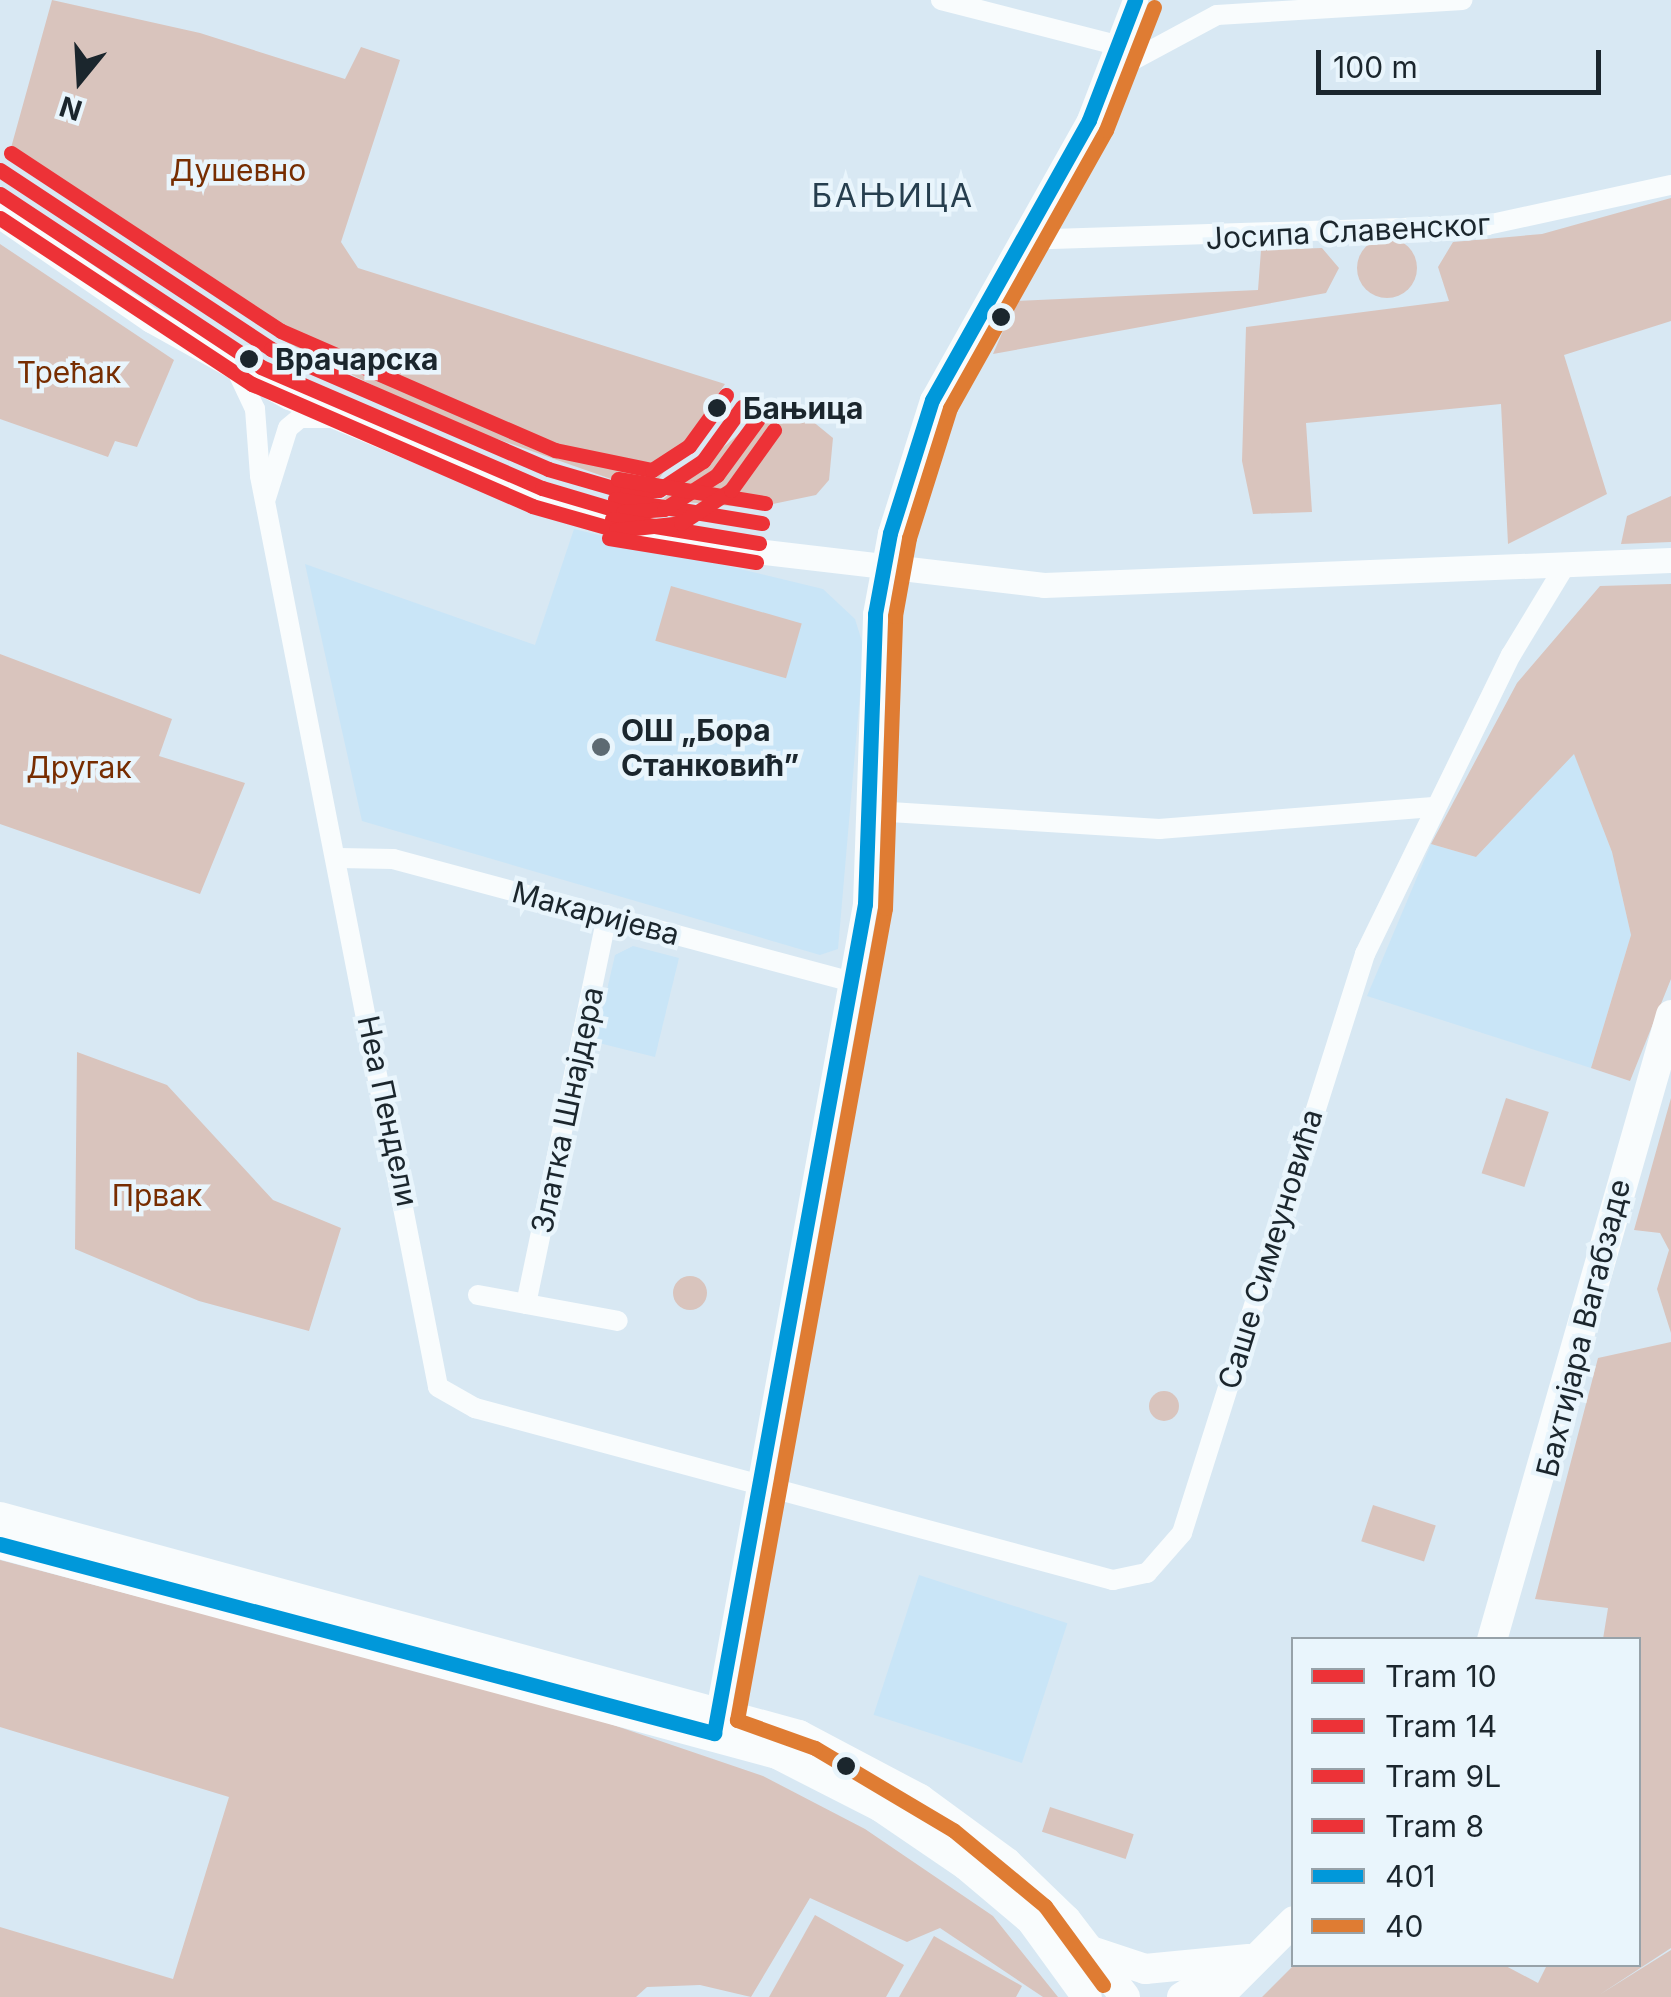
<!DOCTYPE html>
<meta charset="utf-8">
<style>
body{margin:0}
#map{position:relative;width:1671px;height:1997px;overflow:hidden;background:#d8e8f3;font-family:Inter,sans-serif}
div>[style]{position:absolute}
.built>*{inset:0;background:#c9e5f7;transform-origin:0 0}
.green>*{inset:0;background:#d9c4bd;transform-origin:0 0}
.round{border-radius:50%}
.minor>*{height:20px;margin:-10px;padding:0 10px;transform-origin:10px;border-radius:10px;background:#f9fcfd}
.tertiary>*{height:25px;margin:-12.5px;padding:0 12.5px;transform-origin:12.5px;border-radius:12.5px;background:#f9fcfd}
.secondary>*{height:30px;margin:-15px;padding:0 15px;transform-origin:15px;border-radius:15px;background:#f9fcfd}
.bus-1>*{height:15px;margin:-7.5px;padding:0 7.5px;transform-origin:7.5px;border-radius:7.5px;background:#0098da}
.bus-2>*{height:15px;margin:-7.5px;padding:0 7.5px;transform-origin:7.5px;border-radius:7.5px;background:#df7c33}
.tram-1>*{height:15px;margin:-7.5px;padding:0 7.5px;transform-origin:7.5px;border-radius:7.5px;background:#ed3237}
.tram-2>*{height:15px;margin:-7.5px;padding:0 7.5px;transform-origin:7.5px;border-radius:7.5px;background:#ed3237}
.tram-3>*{height:15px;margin:-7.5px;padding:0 7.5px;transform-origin:7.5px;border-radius:7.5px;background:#ed3237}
.tram-4>*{height:15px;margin:-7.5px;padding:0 7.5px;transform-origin:7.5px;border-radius:7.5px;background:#ed3237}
.dots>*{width:28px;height:28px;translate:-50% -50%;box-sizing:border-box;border:5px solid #e9f5fc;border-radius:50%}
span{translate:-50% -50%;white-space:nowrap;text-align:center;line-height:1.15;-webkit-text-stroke:9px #e9f5fc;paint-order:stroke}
.park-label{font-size:30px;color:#772d01}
.street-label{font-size:30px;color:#1b262d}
.stop-label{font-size:30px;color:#1b262d;font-weight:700}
.left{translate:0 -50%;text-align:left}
.poi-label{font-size:30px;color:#1b262d;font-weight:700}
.neighbourhood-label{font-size:32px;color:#263e4e;letter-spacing:2.5px}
.legend{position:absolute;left:1291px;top:1637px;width:350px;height:330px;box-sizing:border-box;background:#e9f5fc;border:2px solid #97a2a9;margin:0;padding:12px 18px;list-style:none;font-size:30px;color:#1b262d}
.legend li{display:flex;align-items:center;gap:20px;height:50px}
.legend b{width:50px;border:2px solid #97a2a9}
.north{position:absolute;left:30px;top:30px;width:100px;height:100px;-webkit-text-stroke:8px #e9f5fc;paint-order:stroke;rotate:198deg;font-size:28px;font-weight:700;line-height:40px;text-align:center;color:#1b262d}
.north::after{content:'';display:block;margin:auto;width:35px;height:45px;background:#1b262d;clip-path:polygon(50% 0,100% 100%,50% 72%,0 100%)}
.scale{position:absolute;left:1316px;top:50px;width:285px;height:45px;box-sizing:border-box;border:5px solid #1b262d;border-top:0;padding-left:12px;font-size:30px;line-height:35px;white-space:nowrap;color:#1b262d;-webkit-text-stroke:8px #e9f5fc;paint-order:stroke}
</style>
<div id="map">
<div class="built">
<div style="clip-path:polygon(574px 529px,823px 589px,855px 619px,864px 648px,838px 949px,820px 955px,362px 821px,305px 564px,535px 645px)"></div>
<div style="clip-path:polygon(1574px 753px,1612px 852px,1631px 935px,1591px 1068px,1367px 996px,1431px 844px,1476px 857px)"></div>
<div style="clip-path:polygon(633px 946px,679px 958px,655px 1057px,595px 1042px,615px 955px)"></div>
<div style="left:919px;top:1575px;width:156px;height:147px;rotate:18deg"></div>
</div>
<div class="green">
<div style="clip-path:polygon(52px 0,200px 33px,345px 79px,361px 47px,400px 60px,341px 242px,358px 268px,725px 384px,656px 483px,631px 486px,443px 420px,282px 340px,9px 155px)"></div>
<div style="clip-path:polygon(1671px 198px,1671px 321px,1564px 355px,1607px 494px,1508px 544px,1501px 404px,1306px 423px,1312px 512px,1253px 514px,1242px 461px,1246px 327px,1449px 301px,1438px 267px,1453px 242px,1542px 234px)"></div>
<div class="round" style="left:1357px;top:238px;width:60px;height:60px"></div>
<div style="clip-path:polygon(0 244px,174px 360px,137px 447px,115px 441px,108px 457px,0 419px)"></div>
<div style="clip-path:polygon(1322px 248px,1339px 268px,1326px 293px,993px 354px,1016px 301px,1258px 290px,1261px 250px)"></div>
<div style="clip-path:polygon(800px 411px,833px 438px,829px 480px,816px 495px,754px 508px,662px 500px,740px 433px)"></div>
<div style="clip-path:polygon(1671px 496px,1671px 542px,1621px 544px,1627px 516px)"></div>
<div style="clip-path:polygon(1671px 584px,1671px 979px,1630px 1081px,1591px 1068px,1631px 935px,1612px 852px,1574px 754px,1476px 857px,1431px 844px,1517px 683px,1600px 586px)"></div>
<div style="left:671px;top:586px;width:136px;height:57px;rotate:16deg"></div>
<div style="clip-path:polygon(0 654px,172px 719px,159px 756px,245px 783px,200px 894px,0 824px)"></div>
<div style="clip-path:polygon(77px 1052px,167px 1085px,273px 1200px,341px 1228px,309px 1331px,199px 1301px,75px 1249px)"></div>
<div style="left:1506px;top:1098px;width:45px;height:79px;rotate:18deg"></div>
<div style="clip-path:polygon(1671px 1098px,1671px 1333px,1657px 1289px,1669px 1250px,1660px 1233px,1634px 1230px)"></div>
<div class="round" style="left:673px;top:1276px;width:34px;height:34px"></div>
<div style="clip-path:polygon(1671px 1342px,1671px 1948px,1599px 1995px,1671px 1950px,1671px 1997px,1262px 1997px,1294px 1965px,1504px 1965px,1538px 1983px,1547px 1965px,1638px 1964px,1638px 1640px,1603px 1639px,1608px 1608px,1535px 1599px,1598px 1358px)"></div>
<div class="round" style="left:1149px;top:1391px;width:30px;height:30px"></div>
<div style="left:1373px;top:1505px;width:66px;height:38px;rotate:18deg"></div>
<div style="clip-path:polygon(0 1560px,581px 1714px,763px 1776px,865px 1829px,993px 1916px,1058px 1997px,1043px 1997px,940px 1928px,907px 1942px,810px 1898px,751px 1997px,700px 1985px,647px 1987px,636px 1997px,0 1997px,0 1927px,173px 1979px,229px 1797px,0 1727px)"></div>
<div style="left:1050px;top:1807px;width:88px;height:26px;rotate:18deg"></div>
<div style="clip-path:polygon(815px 1915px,904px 1965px,886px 1997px,769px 1997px)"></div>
<div style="clip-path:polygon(934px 1936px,1022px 1986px,1016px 1997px,899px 1997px)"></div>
</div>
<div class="minor">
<div style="left:941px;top:0;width:185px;rotate:14.4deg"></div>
<div style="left:1111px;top:72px;width:120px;rotate:-28.3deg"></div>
<div style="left:1217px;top:15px;width:246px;rotate:-3.5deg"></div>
<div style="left:1020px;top:240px;width:467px;rotate:-1.8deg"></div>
<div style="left:1487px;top:225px;width:188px;rotate:-12.3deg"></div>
<div style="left:237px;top:371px;width:42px;rotate:64.7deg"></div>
<div style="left:255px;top:409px;width:67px;rotate:85.7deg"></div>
<div style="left:260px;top:476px;width:928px;rotate:78.94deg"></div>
<div style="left:438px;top:1387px;width:43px;rotate:29.6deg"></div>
<div style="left:475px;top:1408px;width:661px;rotate:15.09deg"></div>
<div style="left:1113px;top:1580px;width:35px;rotate:-12deg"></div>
<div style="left:1147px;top:1573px;width:53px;rotate:-48.8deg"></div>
<div style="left:1182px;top:1533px;width:607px;rotate:-72.46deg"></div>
<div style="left:1365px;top:954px;width:333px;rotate:-64deg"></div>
<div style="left:1511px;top:655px;width:104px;rotate:-58.8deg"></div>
<div style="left:266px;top:498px;width:73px;rotate:-72.6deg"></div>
<div style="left:288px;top:428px;width:16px;rotate:-40deg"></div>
<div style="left:300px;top:418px;width:32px"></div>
<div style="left:874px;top:811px;width:286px;rotate:3.6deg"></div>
<div style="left:1159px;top:829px;width:275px;rotate:-4.6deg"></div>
<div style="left:339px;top:858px;width:54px;rotate:1.1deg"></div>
<div style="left:393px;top:859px;width:475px;rotate:15deg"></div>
<div style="left:478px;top:1295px;width:142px;rotate:10.5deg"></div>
<div style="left:526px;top:1304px;width:397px;rotate:-78.2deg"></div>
</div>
<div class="tertiary">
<div style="left:0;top:216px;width:183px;rotate:34.6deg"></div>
<div style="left:151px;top:320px;width:158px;rotate:29.2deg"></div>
<div style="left:289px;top:397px;width:234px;rotate:22.6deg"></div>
<div style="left:505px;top:487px;width:199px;rotate:16.6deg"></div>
<div style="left:696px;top:544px;width:350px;rotate:6.7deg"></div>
<div style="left:1044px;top:585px;width:627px;rotate:-2.28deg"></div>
<div style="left:715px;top:1728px;width:838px;rotate:-79.68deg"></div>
<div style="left:865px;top:904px;width:290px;rotate:-88deg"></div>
<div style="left:875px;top:614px;width:82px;rotate:-79.5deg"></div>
<div style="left:890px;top:533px;width:139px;rotate:-72.5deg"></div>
<div style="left:932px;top:400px;width:321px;rotate:-60.7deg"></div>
<div style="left:1089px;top:120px;width:129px;rotate:-69deg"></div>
</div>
<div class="secondary">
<div style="left:0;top:1517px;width:828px;rotate:15.26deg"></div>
<div style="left:799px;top:1735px;width:137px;rotate:27.9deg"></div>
<div style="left:920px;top:1799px;width:108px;rotate:36.3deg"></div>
<div style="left:1007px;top:1863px;width:82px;rotate:44deg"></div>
<div style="left:1066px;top:1920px;width:97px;rotate:52.5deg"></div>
<div style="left:0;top:1544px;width:805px;rotate:15.12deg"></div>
<div style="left:777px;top:1754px;width:117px;rotate:27deg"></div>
<div style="left:881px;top:1807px;width:103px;rotate:34.3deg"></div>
<div style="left:966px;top:1865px;width:85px;rotate:40.2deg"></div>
<div style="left:1031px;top:1920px;width:95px;rotate:54deg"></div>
<div style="left:1492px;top:1640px;width:650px;rotate:-74.02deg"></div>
<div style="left:1094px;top:1952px;width:54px;rotate:18.4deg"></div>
<div style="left:1145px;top:1969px;width:104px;rotate:-5.5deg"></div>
<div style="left:1182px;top:1997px;width:52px;rotate:-31.5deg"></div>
<div style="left:1218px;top:1997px;width:107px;rotate:-45deg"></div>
</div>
<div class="bus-1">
<div style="left:0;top:1544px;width:739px;rotate:14.83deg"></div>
<div style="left:714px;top:1733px;width:843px;rotate:-79.68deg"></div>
<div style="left:865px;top:904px;width:290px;rotate:-88deg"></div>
<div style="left:875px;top:614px;width:82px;rotate:-79.5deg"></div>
<div style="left:890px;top:533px;width:139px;rotate:-72.5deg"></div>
<div style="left:932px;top:400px;width:321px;rotate:-60.7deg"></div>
<div style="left:1089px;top:120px;width:129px;rotate:-69deg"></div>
</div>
<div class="bus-2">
<div style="left:1103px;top:1985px;width:98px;rotate:-126.3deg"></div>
<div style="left:1045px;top:1906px;width:119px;rotate:-140.4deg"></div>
<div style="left:953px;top:1830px;width:161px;rotate:-149.3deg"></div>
<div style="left:815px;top:1748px;width:83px;rotate:-160.3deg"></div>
<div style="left:737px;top:1720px;width:825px;rotate:-79.67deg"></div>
<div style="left:885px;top:908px;width:292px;rotate:-88deg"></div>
<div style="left:895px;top:616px;width:79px;rotate:-79.8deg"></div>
<div style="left:909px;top:538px;width:136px;rotate:-72.5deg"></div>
<div style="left:950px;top:408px;width:319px;rotate:-60.7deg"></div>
<div style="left:1106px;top:130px;width:132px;rotate:-68.7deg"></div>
</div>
<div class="tram-1">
<div style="left:0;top:170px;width:325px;rotate:33.4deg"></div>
<div style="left:271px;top:349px;width:302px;rotate:23.4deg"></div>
<div style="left:548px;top:469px;width:82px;rotate:16.2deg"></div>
<div style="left:627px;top:492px;width:32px;rotate:-4deg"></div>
<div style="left:659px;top:490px;width:53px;rotate:-33.4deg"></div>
<div style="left:703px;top:461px;width:67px;rotate:-54.2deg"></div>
<div style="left:615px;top:499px;width:149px;rotate:9.3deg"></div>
</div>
<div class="tram-2">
<div style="left:0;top:194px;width:313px;rotate:33.5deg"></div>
<div style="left:261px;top:367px;width:306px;rotate:23.3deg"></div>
<div style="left:542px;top:488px;width:84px;rotate:16.5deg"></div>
<div style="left:623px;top:512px;width:41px;rotate:-4.2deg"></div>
<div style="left:664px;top:509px;width:63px;rotate:-32.7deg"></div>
<div style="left:717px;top:475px;width:69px;rotate:-53.8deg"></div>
<div style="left:612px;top:519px;width:149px;rotate:9.3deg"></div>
</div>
<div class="tram-3">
<div style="left:11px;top:153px;width:323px;rotate:33.4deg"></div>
<div style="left:281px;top:331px;width:299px;rotate:23.5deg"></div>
<div style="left:555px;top:450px;width:99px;rotate:11.7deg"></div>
<div style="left:652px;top:470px;width:44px;rotate:-33deg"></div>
<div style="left:689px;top:446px;width:63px;rotate:-54deg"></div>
<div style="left:618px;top:479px;width:149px;rotate:9.3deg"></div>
</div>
<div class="tram-4">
<div style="left:0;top:218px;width:302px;rotate:33.4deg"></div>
<div style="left:252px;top:384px;width:305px;rotate:23.5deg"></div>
<div style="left:532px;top:506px;width:87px;rotate:15.9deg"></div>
<div style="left:616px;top:530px;width:65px;rotate:-6.1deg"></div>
<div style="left:681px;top:523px;width:60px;rotate:-33.4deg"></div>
<div style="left:731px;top:490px;width:74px;rotate:-54.4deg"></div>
<div style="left:609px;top:538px;width:149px;rotate:9.3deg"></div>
</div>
<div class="dots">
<div style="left:1001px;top:317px;background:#1b262d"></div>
<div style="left:249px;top:359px;background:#1b262d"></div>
<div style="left:717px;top:408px;background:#1b262d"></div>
<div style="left:601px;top:747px;background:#5d6a72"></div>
<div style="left:846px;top:1766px;background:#1b262d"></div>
</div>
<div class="park-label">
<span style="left:238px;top:170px">Душевно</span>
<span style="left:69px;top:372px">Трећак</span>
<span style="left:79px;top:767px">Другак</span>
<span style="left:157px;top:1195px">Првак</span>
</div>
<div class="street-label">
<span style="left:1348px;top:231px;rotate:-3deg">Јосипа Славенског</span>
<span style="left:596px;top:913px;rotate:15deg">Макаријева</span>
<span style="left:567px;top:1110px;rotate:-78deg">Златка Шнајдера</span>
<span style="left:388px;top:1111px;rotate:78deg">Неа Пендели</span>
<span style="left:1270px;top:1249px;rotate:-73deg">Саше Симеуновића</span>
<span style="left:1583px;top:1328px;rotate:-76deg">Бахтијара Вагабзаде</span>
</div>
<div class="stop-label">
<span class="left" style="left:275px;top:359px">Врачарска</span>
<span class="left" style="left:743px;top:408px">Бањица</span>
</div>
<div class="poi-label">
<span class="left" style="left:621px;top:747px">ОШ „Бора<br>Станковић”</span>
</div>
<div class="neighbourhood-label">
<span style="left:893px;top:196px">БАЊИЦА</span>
</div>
<ul class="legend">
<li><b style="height:12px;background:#ed3237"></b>Tram 10</li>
<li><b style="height:12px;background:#ed3237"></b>Tram 14</li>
<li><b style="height:12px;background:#ed3237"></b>Tram 9L</li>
<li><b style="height:12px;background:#ed3237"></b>Tram 8</li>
<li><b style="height:12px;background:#0098da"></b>401</li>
<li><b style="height:12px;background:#df7c33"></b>40</li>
</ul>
<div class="north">N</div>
<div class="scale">100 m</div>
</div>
